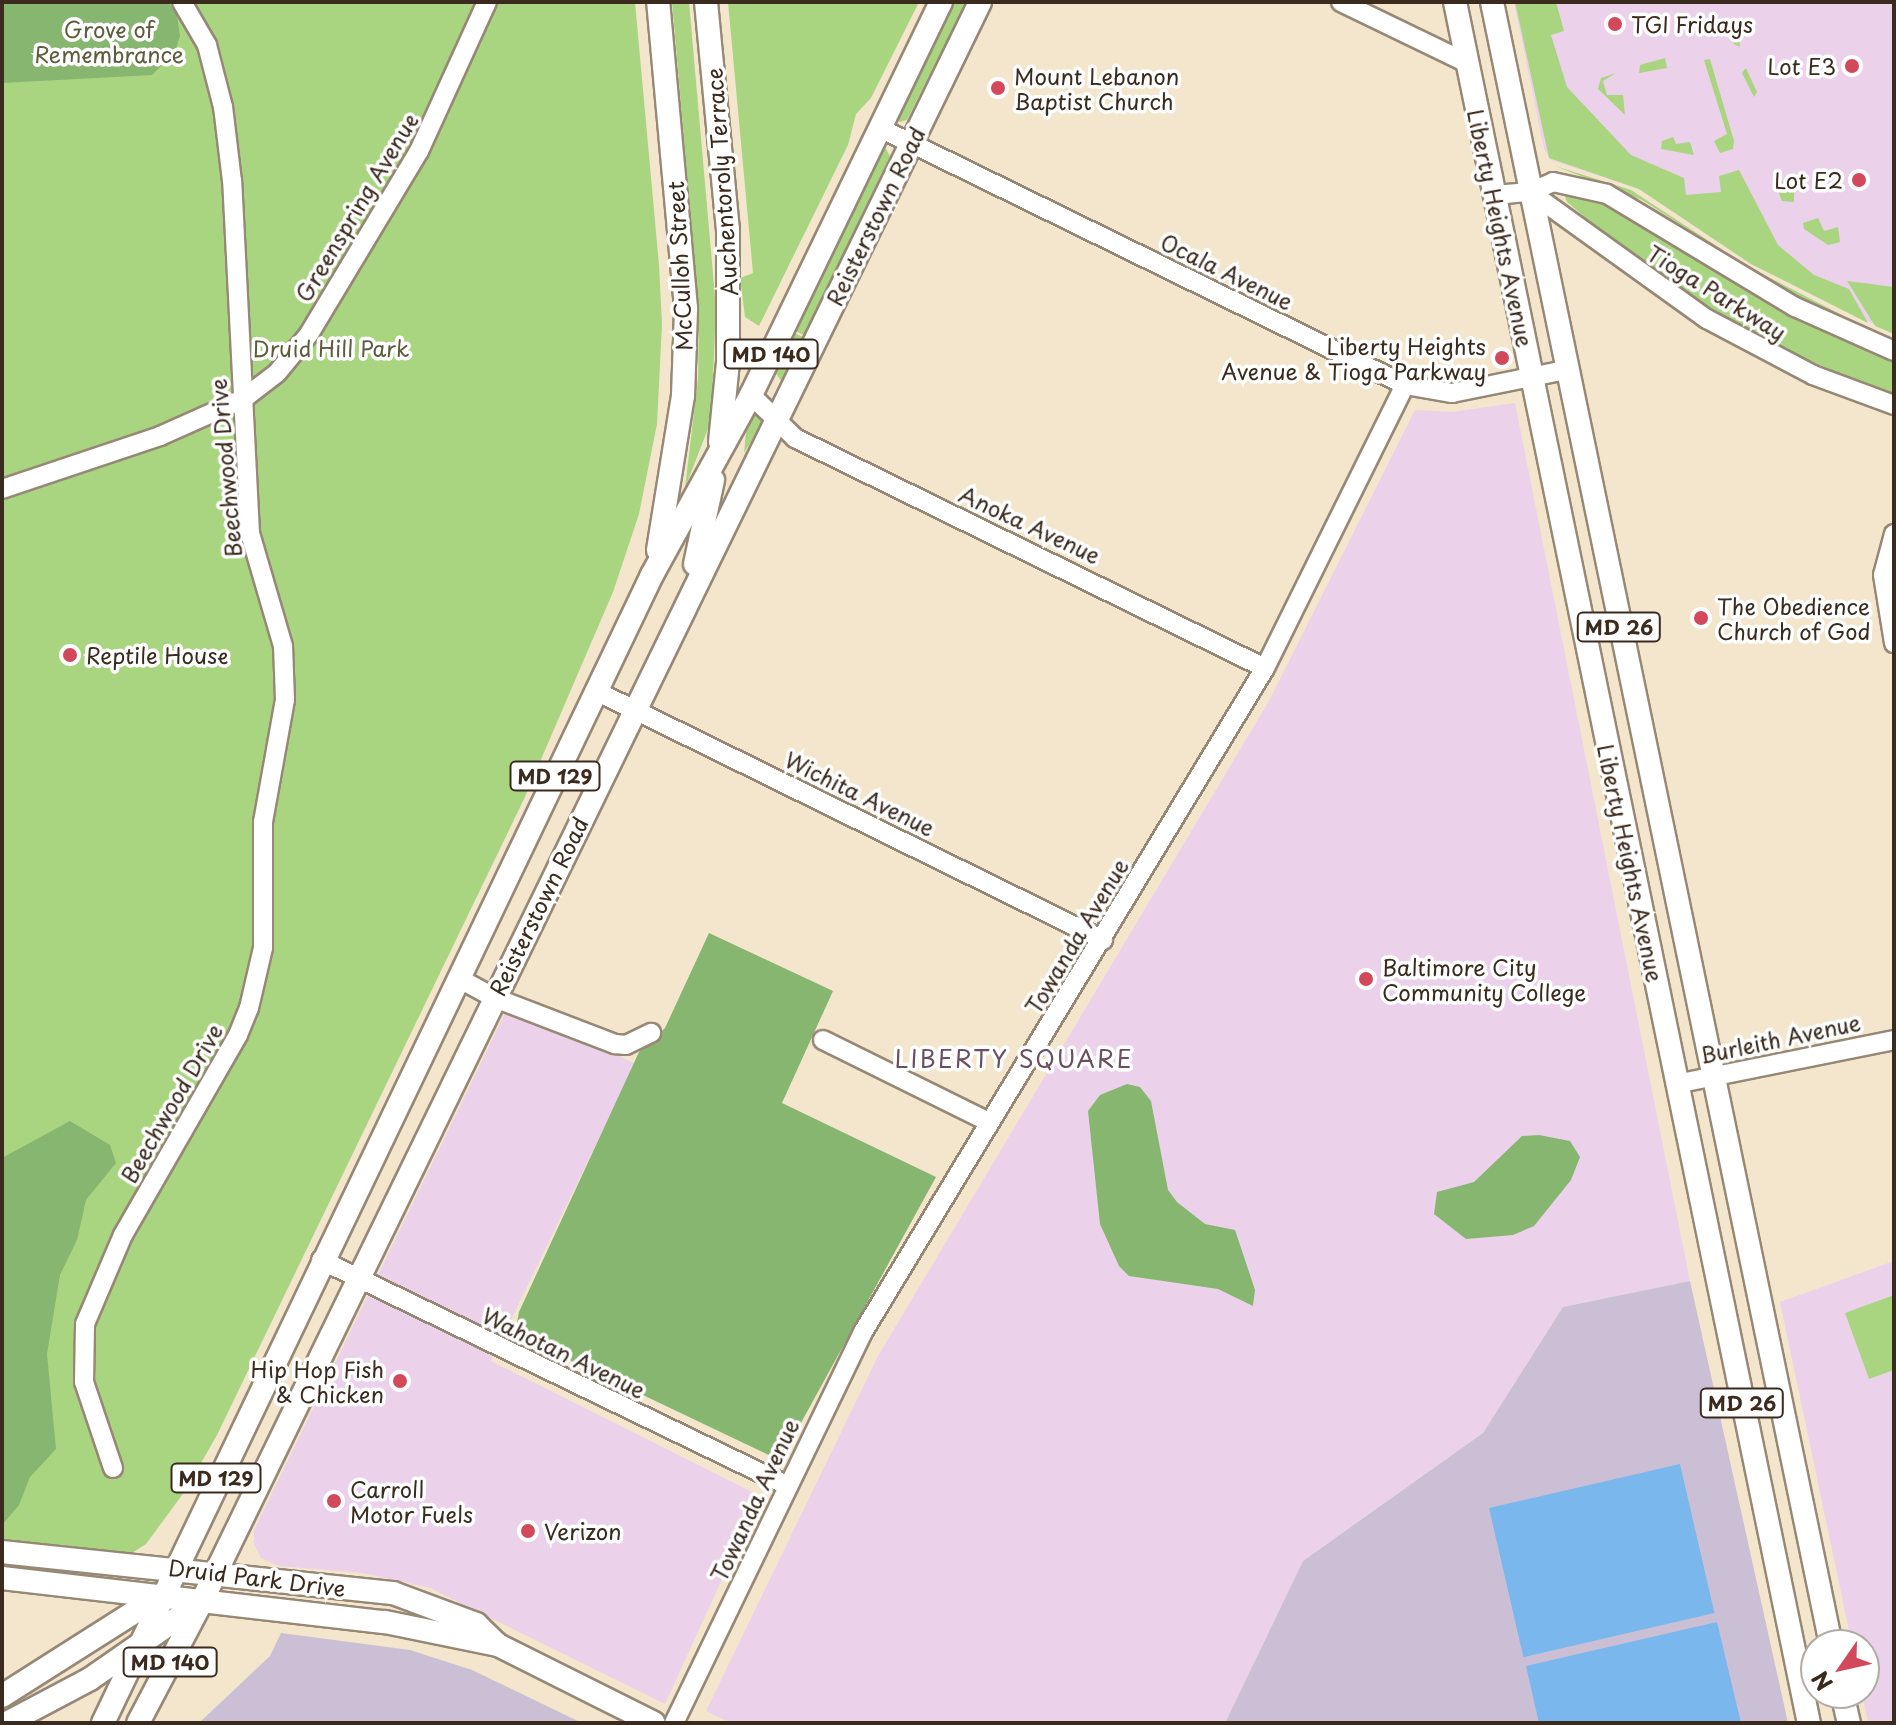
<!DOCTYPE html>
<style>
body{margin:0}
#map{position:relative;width:1896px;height:1725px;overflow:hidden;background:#f3e6cd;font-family:"Playpen Sans",sans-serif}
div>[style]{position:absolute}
.built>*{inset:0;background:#ecd1ea}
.industrial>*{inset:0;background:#cbbfd5}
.green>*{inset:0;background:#a9d581}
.forest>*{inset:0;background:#86b66f}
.water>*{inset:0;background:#79b7ec;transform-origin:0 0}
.roads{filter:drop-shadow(2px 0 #978876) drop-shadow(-2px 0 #978876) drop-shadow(0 2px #978876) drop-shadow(0 -2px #978876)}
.minor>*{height:18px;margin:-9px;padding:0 9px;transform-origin:9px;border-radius:9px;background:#fff}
.major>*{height:22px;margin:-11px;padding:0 11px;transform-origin:11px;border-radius:11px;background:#fff}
.dots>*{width:22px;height:22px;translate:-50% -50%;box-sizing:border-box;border:4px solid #fff;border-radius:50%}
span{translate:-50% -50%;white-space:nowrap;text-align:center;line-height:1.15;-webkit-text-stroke:7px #fff;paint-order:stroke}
.shield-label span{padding:2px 6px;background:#fff;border:2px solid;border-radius:6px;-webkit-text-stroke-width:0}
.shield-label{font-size:20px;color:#3b2a1e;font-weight:700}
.poi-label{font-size:22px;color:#3b2a1e}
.left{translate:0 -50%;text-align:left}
.right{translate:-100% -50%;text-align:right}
.park-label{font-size:22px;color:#5c5d3c}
.street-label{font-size:22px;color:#3b2a1e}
.neighbourhood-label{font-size:24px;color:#6c4f5f;letter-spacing:2px}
.frame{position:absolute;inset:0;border:4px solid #3b2a1e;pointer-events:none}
.north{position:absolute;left:1800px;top:1629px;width:80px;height:80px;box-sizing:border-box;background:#fff;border:2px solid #b1aaa5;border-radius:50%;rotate:236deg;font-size:22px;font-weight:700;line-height:32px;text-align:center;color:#3b2a1e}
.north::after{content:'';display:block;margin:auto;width:28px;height:36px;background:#d1495b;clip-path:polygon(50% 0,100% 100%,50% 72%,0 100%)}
</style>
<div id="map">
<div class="built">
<div style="clip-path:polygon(1514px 2px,1894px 2px,1894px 334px,1751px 264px,1639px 189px,1551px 160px,1544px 149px)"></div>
<div style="clip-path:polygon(1515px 403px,1690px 1281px,1563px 1307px,1483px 1433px,1303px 1561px,1225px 1723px,731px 1723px,706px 1711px,878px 1356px,1269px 701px,1415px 410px,1452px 412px)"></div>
<div style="clip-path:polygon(512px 999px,635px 1064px,491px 1361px,760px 1496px,665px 1704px,430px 1588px,363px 1573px,279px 1566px,261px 1558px,254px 1544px,254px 1530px)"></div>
<div style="clip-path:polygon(1894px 1261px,1894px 1723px,1868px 1723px,1862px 1693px,1864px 1645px,1852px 1645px,1780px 1302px)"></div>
</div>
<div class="industrial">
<div style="clip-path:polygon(1690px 1281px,1788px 1723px,1225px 1723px,1303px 1561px,1483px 1433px,1563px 1307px)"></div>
<div style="clip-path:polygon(281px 1633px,410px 1650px,472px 1670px,582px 1723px,199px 1723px,270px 1656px)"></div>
</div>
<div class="green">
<div style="clip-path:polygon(2px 2px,635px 2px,659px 265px,662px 324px,657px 424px,639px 514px,613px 592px,524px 799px,217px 1435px,185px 1491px,146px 1544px,132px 1553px,2px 1543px)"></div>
<div style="clip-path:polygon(672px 2px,689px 2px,716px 308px,711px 421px,685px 488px,698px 379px,699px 312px)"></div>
<div style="clip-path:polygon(728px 2px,919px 2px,871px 98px,856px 114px,848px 145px,759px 326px,745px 317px,740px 278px,753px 273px)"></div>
<div style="clip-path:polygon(955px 2px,966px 2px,907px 120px,899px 122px,899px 113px)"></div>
<div style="clip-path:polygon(1515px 2px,1556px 2px,1564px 31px,1551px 35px,1567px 87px,1631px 155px,1684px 178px,1686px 195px,1721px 192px,1719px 176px,1739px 170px,1778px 245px,1814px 275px,1849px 289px,1868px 323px,1751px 264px,1639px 189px,1549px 158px)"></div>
<div style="clip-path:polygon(1730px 19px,1736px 22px,1740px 47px,1734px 44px)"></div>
<div style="clip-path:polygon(1665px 58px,1667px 68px,1639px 73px,1640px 65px)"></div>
<div style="clip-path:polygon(1710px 59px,1734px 141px,1733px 149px,1720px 153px,1714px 141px,1727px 134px,1704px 60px)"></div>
<div style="clip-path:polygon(1746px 68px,1757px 92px,1754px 97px,1742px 73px)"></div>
<div style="clip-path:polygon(1616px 73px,1603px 81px,1607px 95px,1623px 95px,1625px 115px,1598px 89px,1601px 78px)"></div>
<div style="clip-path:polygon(1673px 137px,1676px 144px,1690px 142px,1694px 155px,1661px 149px,1662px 141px)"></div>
<div style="clip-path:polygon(885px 147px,890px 156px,804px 335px,795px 331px)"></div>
<div style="clip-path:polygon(1555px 166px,1631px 190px,1747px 266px,1894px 342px,1798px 299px,1642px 200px)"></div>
<div style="clip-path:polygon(1779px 175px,1786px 188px,1794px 186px,1794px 202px,1782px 201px,1774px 181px)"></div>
<div style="clip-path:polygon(1563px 191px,1605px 202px,1776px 308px,1894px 361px,1894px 397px,1776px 346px,1696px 299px,1617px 244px,1567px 202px)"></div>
<div style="clip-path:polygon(1818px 218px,1824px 231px,1838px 227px,1840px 242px,1828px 245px,1804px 229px,1803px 223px)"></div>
<div style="clip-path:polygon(1847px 281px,1894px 287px,1894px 334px,1875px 326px)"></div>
<div style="clip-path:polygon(794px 333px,803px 337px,782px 382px,775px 372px)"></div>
<div style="clip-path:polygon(757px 411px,763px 422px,744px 453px,746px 432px)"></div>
<div style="clip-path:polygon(1894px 1295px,1894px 1370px,1869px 1379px,1845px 1313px)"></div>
</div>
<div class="forest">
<div style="clip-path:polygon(2px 2px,168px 2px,177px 16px,180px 36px,175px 52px,152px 75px,2px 83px)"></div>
<div style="clip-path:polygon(709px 933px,833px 991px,782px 1103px,936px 1177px,791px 1441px,775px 1458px,515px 1334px,519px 1312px,639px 1052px,665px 1028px)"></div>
<div style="clip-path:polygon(1127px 1084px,1140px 1087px,1151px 1101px,1168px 1190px,1177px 1202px,1205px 1224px,1235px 1230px,1255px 1290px,1253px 1306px,1218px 1289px,1129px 1276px,1119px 1266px,1100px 1224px,1088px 1111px,1100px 1095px)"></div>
<div style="clip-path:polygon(70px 1121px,110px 1145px,116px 1163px,86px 1200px,77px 1240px,60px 1275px,47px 1354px,56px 1449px,30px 1477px,19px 1505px,2px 1525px,2px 1158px)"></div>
<div style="clip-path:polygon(1539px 1135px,1570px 1141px,1580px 1157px,1571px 1180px,1534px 1226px,1513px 1235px,1466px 1239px,1434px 1214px,1437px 1192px,1474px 1182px,1522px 1136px)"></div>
</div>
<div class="water">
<div style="left:1680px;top:1464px;width:153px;height:196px;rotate:77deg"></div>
<div style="clip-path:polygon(1717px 1622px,1741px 1723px,1539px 1723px,1526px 1666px)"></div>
</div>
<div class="roads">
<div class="minor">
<div style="left:1341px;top:2px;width:140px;rotate:25.8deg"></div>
<div style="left:880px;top:128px;width:585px;rotate:26.08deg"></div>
<div style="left:1405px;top:385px;width:48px;rotate:9.7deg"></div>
<div style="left:1452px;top:393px;width:115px;rotate:-11.5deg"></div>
<div style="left:1530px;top:192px;width:218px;rotate:35.7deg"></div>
<div style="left:1707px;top:319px;width:120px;rotate:27.8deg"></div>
<div style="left:1813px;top:375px;width:86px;rotate:20.3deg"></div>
<div style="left:1494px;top:195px;width:36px;rotate:-5deg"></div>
<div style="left:1530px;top:192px;width:25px;rotate:-23deg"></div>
<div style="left:1553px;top:182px;width:55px;rotate:12.5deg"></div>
<div style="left:1607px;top:194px;width:219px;rotate:31deg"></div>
<div style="left:1795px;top:307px;width:108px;rotate:24deg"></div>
<div style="left:751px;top:395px;width:62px;rotate:44.3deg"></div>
<div style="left:795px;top:438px;width:523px;rotate:26.08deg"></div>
<div style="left:2px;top:489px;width:167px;rotate:-18.5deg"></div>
<div style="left:160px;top:436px;width:91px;rotate:-24deg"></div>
<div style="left:243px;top:399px;width:43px;rotate:-37.4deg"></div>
<div style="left:277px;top:373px;width:50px;rotate:-50.6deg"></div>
<div style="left:309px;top:334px;width:214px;rotate:-59deg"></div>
<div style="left:419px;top:151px;width:164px;rotate:-65.5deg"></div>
<div style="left:1894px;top:534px;width:42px;rotate:105deg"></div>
<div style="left:1883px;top:575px;width:69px;rotate:80.8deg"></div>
<div style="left:596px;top:691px;width:565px;rotate:26.16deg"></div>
<div style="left:458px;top:978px;width:42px;rotate:28.4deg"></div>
<div style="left:495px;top:998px;width:129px;rotate:21deg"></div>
<div style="left:615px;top:1044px;width:11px;rotate:5deg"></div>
<div style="left:626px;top:1045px;width:28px;rotate:-26deg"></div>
<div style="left:823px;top:1040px;width:185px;rotate:26.3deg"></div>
<div style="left:1676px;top:1084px;width:222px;rotate:-11.4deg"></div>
<div style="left:321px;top:1260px;width:519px;rotate:25.82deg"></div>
<div style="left:113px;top:1468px;width:91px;rotate:-108.6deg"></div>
<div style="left:84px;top:1382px;width:58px;rotate:-89deg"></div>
<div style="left:85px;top:1324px;width:97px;rotate:-66.9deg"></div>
<div style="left:123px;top:1235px;width:231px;rotate:-60.1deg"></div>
<div style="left:238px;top:1035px;width:29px;rotate:-68deg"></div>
<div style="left:249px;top:1008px;width:62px;rotate:-76.9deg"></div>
<div style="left:263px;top:948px;width:126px;rotate:-90deg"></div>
<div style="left:263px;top:822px;width:124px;rotate:-79.8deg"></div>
<div style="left:285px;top:700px;width:54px;rotate:-92.1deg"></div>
<div style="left:283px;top:646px;width:118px;rotate:-106.3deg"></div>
<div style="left:250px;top:533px;width:352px;rotate:-92.9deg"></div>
<div style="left:232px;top:181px;width:75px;rotate:-96.9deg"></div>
<div style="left:223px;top:107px;width:64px;rotate:-104.5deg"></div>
<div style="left:207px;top:45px;width:50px;rotate:-120.2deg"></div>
<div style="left:674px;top:1723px;width:434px;rotate:-64.2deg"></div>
<div style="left:863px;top:1332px;width:776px;rotate:-58.81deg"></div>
<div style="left:1265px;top:668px;width:316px;rotate:-63.7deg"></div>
</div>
<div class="major">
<div style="left:706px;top:2px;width:228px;rotate:84.5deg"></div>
<div style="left:728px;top:229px;width:133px;rotate:90deg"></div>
<div style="left:728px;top:362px;width:80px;rotate:95.7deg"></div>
<div style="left:1455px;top:2px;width:1757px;rotate:78.38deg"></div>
<div style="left:1492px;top:2px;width:1678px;rotate:78.34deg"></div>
<div style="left:658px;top:550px;width:156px;rotate:-80.8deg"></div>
<div style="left:683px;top:396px;width:88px;rotate:-88deg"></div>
<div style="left:686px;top:308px;width:307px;rotate:-95.2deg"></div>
<div style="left:695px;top:564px;width:86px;rotate:-77.9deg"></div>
<div style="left:2px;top:1552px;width:393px;rotate:6deg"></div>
<div style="left:393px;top:1593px;width:89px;rotate:20.5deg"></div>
<div style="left:476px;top:1624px;width:30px;rotate:44deg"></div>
<div style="left:2px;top:1578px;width:386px;rotate:6.6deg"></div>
<div style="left:385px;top:1622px;width:115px;rotate:11.5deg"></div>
<div style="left:498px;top:1645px;width:174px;rotate:26.6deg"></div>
<div style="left:1842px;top:1693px;width:31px;rotate:77deg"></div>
<div style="left:2px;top:1696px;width:185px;rotate:-32.4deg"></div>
<div style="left:7px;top:1723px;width:94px;rotate:-27.9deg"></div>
<div style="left:90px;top:1679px;width:131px;rotate:-34.8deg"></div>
<div style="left:103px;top:1723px;width:1273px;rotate:-64.44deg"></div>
<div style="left:652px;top:575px;width:205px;rotate:-61.2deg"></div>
<div style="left:751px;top:395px;width:437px;rotate:-64.2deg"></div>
<div style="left:138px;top:1723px;width:138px;rotate:-62.3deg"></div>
<div style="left:202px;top:1601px;width:1778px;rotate:-64.05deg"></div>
</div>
</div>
<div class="dots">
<div style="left:1615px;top:24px;background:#d1495b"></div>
<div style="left:1852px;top:66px;background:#d1495b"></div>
<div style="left:998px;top:88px;background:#d1495b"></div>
<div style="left:1859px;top:180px;background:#d1495b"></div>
<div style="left:1502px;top:358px;background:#d1495b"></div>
<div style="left:1701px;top:618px;background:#d1495b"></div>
<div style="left:70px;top:655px;background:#d1495b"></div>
<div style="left:1366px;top:979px;background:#d1495b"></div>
<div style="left:400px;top:1381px;background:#d1495b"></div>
<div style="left:334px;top:1501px;background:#d1495b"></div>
<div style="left:528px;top:1531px;background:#d1495b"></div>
</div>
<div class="shield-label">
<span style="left:771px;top:354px">MD 140</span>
<span style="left:1619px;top:627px">MD 26</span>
<span style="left:555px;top:776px">MD 129</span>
<span style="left:1742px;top:1403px">MD 26</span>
<span style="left:216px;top:1478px">MD 129</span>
<span style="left:170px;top:1662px">MD 140</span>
</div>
<div class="poi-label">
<span class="left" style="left:1631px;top:24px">TGI Fridays</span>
<span class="right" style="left:1836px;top:66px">Lot E3</span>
<span class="left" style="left:1014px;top:88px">Mount Lebanon<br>Baptist Church</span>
<span class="right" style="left:1843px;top:180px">Lot E2</span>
<span class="right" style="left:1486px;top:358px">Liberty Heights<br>Avenue &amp; Tioga Parkway</span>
<span class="left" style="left:1717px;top:618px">The Obedience<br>Church of God</span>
<span class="left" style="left:86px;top:655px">Reptile House</span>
<span class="left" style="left:1382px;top:979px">Baltimore City<br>Community College</span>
<span class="right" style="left:384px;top:1381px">Hip Hop Fish<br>&amp; Chicken</span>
<span class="left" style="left:350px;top:1501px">Carroll<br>Motor Fuels</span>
<span class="left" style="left:544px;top:1531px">Verizon</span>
</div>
<div class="park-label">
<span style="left:109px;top:41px">Grove of<br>Remembrance</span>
<span style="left:331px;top:348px">Druid Hill Park</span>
</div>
<div class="street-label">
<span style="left:721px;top:182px;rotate:-94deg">Auchentoroly Terrace</span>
<span style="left:356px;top:207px;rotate:-59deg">Greenspring Avenue</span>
<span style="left:875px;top:216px;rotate:-64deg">Reisterstown Road</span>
<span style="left:1501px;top:228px;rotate:78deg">Liberty Heights Avenue</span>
<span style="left:679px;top:266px;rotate:-93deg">McCulloh Street</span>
<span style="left:1227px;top:271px;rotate:26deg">Ocala Avenue</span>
<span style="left:1717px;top:292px;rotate:32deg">Tioga Parkway</span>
<span style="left:225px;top:468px;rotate:-95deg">Beechwood Drive</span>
<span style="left:1030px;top:524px;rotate:25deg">Anoka Avenue</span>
<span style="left:860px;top:793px;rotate:26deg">Wichita Avenue</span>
<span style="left:1631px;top:863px;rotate:78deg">Liberty Heights Avenue</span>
<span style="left:538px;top:906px;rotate:-64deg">Reisterstown Road</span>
<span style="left:1076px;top:936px;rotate:-59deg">Towanda Avenue</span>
<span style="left:1780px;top:1038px;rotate:-12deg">Burleith Avenue</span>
<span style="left:171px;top:1103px;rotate:-60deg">Beechwood Drive</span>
<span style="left:564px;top:1352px;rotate:26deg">Wahotan Avenue</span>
<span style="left:754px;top:1500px;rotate:-65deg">Towanda Avenue</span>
<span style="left:257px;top:1577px;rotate:7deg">Druid Park Drive</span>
</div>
<div class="neighbourhood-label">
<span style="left:1014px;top:1059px">LIBERTY SQUARE</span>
</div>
<div class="frame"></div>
<div class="north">N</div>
</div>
